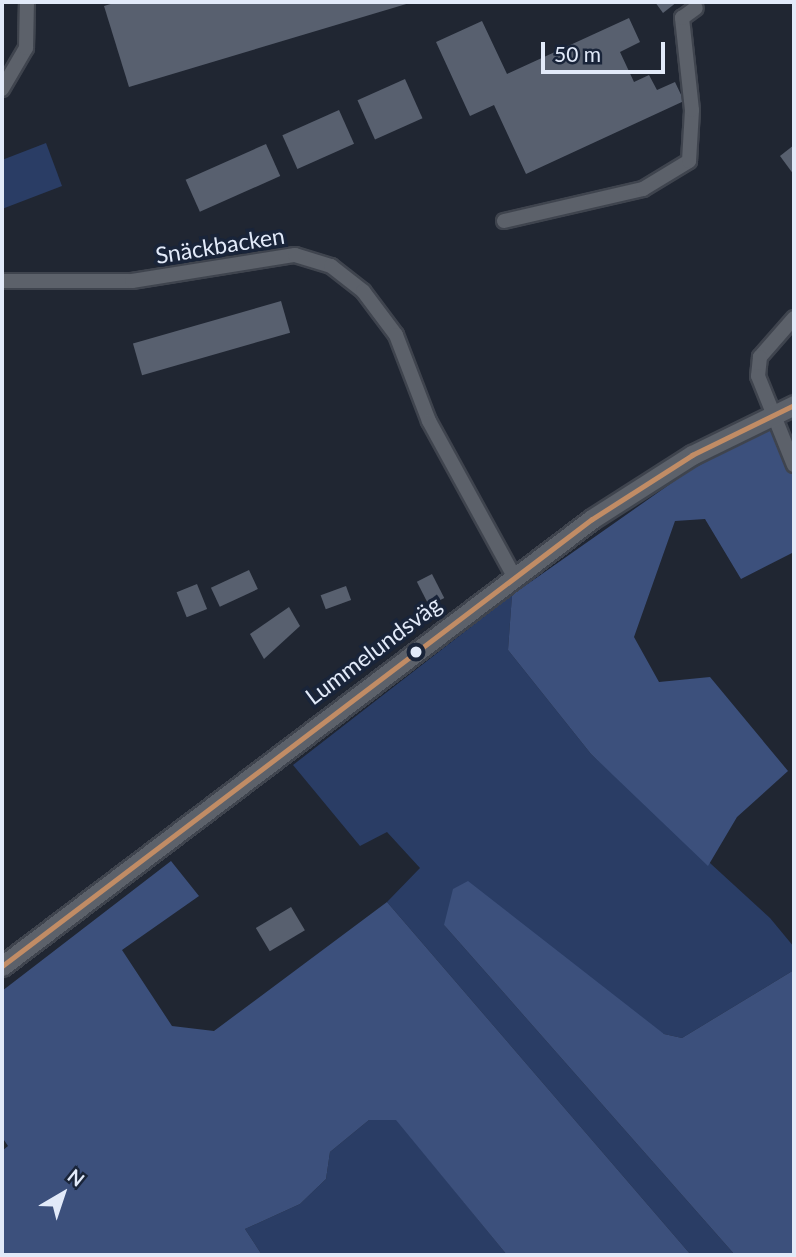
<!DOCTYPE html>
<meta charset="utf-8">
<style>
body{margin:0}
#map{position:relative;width:796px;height:1257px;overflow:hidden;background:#202632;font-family:Lato,sans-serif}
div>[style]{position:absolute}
.green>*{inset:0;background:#2a3d65}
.forest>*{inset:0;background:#3c507c}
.building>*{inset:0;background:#58606f;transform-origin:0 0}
.roads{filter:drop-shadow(2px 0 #3f444e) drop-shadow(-2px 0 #3f444e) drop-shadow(0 2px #3f444e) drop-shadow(0 -2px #3f444e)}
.street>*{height:14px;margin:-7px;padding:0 7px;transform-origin:7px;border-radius:7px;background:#5c616a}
.secondary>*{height:19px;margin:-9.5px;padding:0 9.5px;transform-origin:9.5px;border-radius:9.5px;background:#5c616a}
.bus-1>*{height:5px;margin:-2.5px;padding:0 2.5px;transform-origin:2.5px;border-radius:2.5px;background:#c18c65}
.dots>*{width:19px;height:19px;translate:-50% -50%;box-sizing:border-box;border:4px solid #192439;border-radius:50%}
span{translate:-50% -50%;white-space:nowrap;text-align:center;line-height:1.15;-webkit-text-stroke:7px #192439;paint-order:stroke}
.street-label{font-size:23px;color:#e2eaf9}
.frame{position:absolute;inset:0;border:4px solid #e2eaf9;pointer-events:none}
.north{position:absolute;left:28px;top:1159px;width:70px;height:70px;-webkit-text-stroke:5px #192439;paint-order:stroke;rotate:39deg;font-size:19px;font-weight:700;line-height:28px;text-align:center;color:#e2eaf9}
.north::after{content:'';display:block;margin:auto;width:24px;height:32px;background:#e2eaf9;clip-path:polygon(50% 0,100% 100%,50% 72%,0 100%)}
.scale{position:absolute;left:541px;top:42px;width:124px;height:32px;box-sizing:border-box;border:4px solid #e2eaf9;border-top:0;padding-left:9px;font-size:21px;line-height:24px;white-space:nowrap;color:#e2eaf9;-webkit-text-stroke:5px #192439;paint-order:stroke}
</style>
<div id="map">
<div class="green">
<div style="clip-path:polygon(46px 143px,62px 186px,2px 209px,2px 160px)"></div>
<div style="clip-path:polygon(512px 595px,508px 650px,591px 754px,770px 918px,794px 947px,794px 970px,682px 1038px,664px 1034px,444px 925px,735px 1255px,691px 1255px,387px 902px,420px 868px,387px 832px,360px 846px,293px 765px)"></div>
<div style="clip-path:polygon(369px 1120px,397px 1120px,507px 1255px,262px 1255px,245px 1229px,300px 1204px,326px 1179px,330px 1152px)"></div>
</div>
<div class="forest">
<div style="clip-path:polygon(777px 425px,794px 468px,794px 552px,741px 579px,705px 519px,675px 521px,634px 637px,659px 682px,710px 677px,788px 771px,737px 817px,708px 866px,591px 754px,508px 650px,512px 595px,690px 470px)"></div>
<div style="clip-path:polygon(171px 861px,199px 896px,122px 950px,172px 1026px,214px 1031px,387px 902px,691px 1255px,507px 1255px,396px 1120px,369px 1120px,330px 1152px,326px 1179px,300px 1204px,245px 1229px,262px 1255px,2px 1255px,2px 1151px,8px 1146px,2px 1137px,2px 991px)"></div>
<div style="clip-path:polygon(468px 881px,664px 1034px,682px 1038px,794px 970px,794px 1255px,735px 1255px,444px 925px,453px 889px)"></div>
</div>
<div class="building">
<div style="clip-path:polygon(117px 2px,413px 2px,129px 87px,104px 6px)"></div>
<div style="clip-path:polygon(655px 2px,677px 2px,663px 13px)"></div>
<div style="clip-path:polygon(629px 18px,640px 42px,620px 52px,634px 82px,649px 75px,657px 90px,675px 82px,684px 101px,526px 174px,494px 105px,470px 116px,436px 42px,482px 21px,507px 74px)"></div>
<div style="left:405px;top:79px;width:43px;height:52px;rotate:66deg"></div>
<div style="left:339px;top:110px;width:37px;height:62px;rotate:66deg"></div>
<div style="left:266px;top:144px;width:35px;height:88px;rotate:66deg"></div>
<div style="clip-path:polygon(794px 145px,794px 175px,780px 156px)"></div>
<div style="left:281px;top:301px;width:33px;height:154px;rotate:74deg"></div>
<div style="left:249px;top:570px;width:21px;height:42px;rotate:65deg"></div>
<div style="left:432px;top:574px;width:27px;height:17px;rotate:63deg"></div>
<div style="left:197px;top:584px;width:27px;height:22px;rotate:68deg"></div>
<div style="left:346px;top:586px;width:15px;height:27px;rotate:70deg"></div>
<div style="clip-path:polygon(289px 607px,300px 626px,264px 659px,250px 634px)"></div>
<div style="left:291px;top:907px;width:27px;height:41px;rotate:59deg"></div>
</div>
<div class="roads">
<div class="street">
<div style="left:2px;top:89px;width:48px;rotate:-59.7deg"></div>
<div style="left:26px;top:48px;width:46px;rotate:-88.8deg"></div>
<div style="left:504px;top:221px;width:143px;rotate:-13deg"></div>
<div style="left:643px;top:189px;width:54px;rotate:-31.3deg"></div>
<div style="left:689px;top:161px;width:51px;rotate:-86.6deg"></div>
<div style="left:692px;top:110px;width:93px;rotate:-96.2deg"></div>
<div style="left:682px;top:18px;width:17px;rotate:-36deg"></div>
<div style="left:2px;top:281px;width:130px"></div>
<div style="left:132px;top:281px;width:165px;rotate:-9.1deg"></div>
<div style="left:295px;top:255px;width:38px;rotate:17deg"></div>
<div style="left:331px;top:266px;width:41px;rotate:38deg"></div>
<div style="left:363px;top:291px;width:55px;rotate:53.1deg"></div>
<div style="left:396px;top:335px;width:92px;rotate:69deg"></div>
<div style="left:429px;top:421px;width:177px;rotate:61.3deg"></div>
<div style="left:794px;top:318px;width:52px;rotate:131.1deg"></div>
<div style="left:760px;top:357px;width:19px;rotate:96deg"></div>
<div style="left:758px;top:376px;width:96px;rotate:68deg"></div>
</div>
<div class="secondary">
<div style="left:2px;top:966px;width:740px;rotate:-37.15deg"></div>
<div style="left:592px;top:519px;width:119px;rotate:-32.6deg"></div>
<div style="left:692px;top:455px;width:114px;rotate:-26.1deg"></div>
</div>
</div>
<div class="bus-1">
<div style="left:2px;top:966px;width:740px;rotate:-37.15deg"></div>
<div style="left:592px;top:519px;width:119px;rotate:-32.6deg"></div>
<div style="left:692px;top:455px;width:114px;rotate:-26.1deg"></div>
</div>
<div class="dots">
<div style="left:416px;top:652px;background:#e2eaf9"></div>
</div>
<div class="street-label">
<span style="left:220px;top:245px;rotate:-9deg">Snäckbacken</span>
<span style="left:373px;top:650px;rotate:-37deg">Lummelundsväg</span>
</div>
<div class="frame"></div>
<div class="north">N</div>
<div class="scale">50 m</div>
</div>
